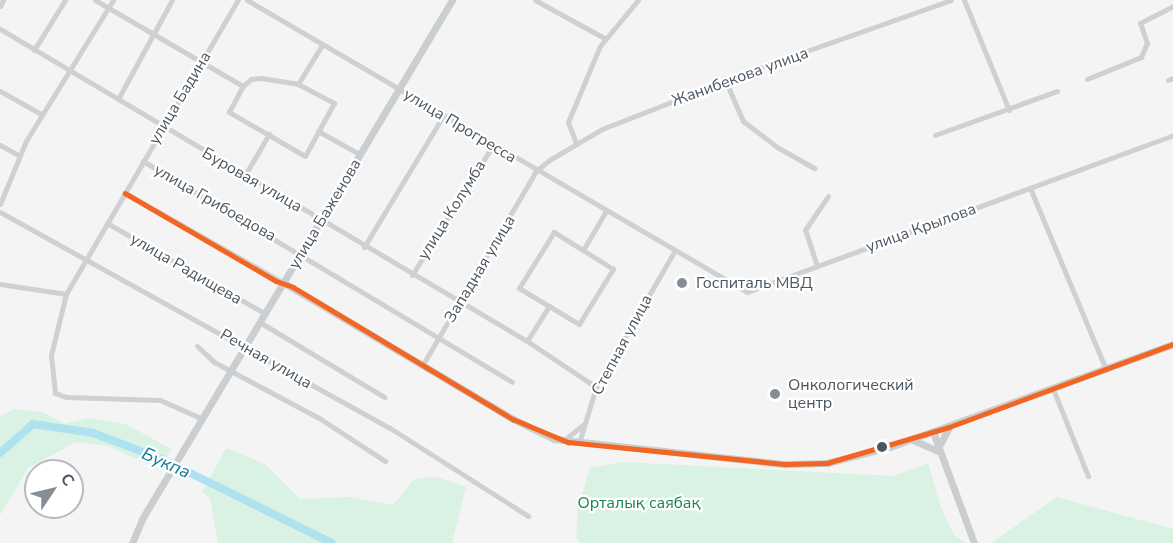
<!DOCTYPE html>
<meta charset="utf-8">
<style>
body{margin:0}
#map{position:relative;width:1173px;height:543px;overflow:hidden;background:#f4f4f4;font-family:"Nunito Sans",sans-serif}
div>[style]{position:absolute}
.green>*{inset:0;background:#d9f2e3}
.river>*{height:8px;margin:-4px;padding:0 4px;transform-origin:4px;border-radius:4px;background:#aee2f0}
.minor>*{height:5px;margin:-2.5px;padding:0 2.5px;transform-origin:2.5px;border-radius:2.5px;background:#ced0d2}
.major>*{height:7px;margin:-3.5px;padding:0 3.5px;transform-origin:3.5px;border-radius:3.5px;background:#caced1}
.bus-1>*{height:4.5px;margin:-2.25px;padding:0 2.25px;transform-origin:2.25px;border-radius:2.25px;background:#f26522}
.dots>*{width:16px;height:16px;translate:-50% -50%;box-sizing:border-box;border:3px solid #fff;border-radius:50%}
span{translate:-50% -50%;white-space:nowrap;text-align:center;line-height:1.15;-webkit-text-stroke:4.5px #fff;paint-order:stroke}
.street-label{font-size:16px;color:#4a5661}
.poi-label{font-size:16px;color:#4a5661}
.left{translate:0 -50%;text-align:left}
.park-label{font-size:16px;color:#17864f}
.water-label{font-size:18px;color:#0c7c9b;font-style:italic}
.north{position:absolute;left:24px;top:459px;width:60px;height:60px;box-sizing:border-box;background:#fff;border:2px solid #b7bbc0;border-radius:50%;rotate:55deg;font-size:16px;font-weight:700;line-height:24px;text-align:center;color:#4a5661}
.north::after{content:'';display:block;margin:auto;width:21px;height:27px;background:#868d94;clip-path:polygon(50% 0,100% 100%,50% 72%,0 100%)}
</style>
<div id="map">
<div class="green">
<div style="clip-path:polygon(14px 409px,43px 412px,64px 424px,88px 418px,126px 424px,171px 449px,161px 470px,107px 446px,76px 442px,28px 468px,0 515px,0 417px)"></div>
<div style="clip-path:polygon(226px 448px,265px 464px,300px 499px,350px 497px,393px 505px,414px 479px,436px 477px,466px 487px,452px 543px,218px 543px,210px 498px,202px 492px)"></div>
<div style="clip-path:polygon(621px 462px,893px 476px,928px 463px,941px 508px,954px 535px,966px 543px,581px 543px,576px 538px,578px 508px,590px 468px)"></div>
<div style="clip-path:polygon(1057px 497px,1173px 529px,1173px 543px,991px 543px)"></div>
</div>
<div class="river">
<div style="left:0;top:453px;width:44px;rotate:-41.3deg"></div>
<div style="left:33px;top:424px;width:61px;rotate:8.5deg"></div>
<div style="left:93px;top:433px;width:76px;rotate:20.8deg"></div>
<div style="left:164px;top:460px;width:187px;rotate:26.3deg"></div>
</div>
<div class="minor">
<div style="left:95px;top:0;width:171px;rotate:30.2deg"></div>
<div style="left:243px;top:86px;width:11px;rotate:-41deg"></div>
<div style="left:251px;top:79px;width:10px;rotate:-6deg"></div>
<div style="left:261px;top:78px;width:37px;rotate:9deg"></div>
<div style="left:298px;top:84px;width:41px;rotate:27.8deg"></div>
<div style="left:334px;top:103px;width:60px;rotate:118.7deg"></div>
<div style="left:305px;top:156px;width:88px;rotate:-149.9deg"></div>
<div style="left:229px;top:112px;width:30px;rotate:-62deg"></div>
<div style="left:247px;top:0;width:579px;rotate:30.28deg"></div>
<div style="left:747px;top:292px;width:454px;rotate:-20.2deg"></div>
<div style="left:535px;top:0;width:79px;rotate:28.8deg"></div>
<div style="left:964px;top:0;width:119px;rotate:67.8deg"></div>
<div style="left:0;top:6px;width:7px;rotate:-63deg"></div>
<div style="left:0;top:29px;width:612px;rotate:30.63deg"></div>
<div style="left:527px;top:341px;width:83px;rotate:33.7deg"></div>
<div style="left:34px;top:50px;width:59px;rotate:-58.2deg"></div>
<div style="left:1087px;top:79px;width:58px;rotate:-22.2deg"></div>
<div style="left:1141px;top:57px;width:15px;rotate:-67deg"></div>
<div style="left:1147px;top:43px;width:21px;rotate:-109deg"></div>
<div style="left:1140px;top:23px;width:37px;rotate:-27deg"></div>
<div style="left:1168px;top:80px;width:5px;rotate:-22deg"></div>
<div style="left:726px;top:82px;width:43px;rotate:66.4deg"></div>
<div style="left:743px;top:121px;width:43px;rotate:37.4deg"></div>
<div style="left:777px;top:147px;width:43px;rotate:29.6deg"></div>
<div style="left:298px;top:84px;width:46px;rotate:-58.4deg"></div>
<div style="left:0;top:91px;width:47px;rotate:29.3deg"></div>
<div style="left:118px;top:99px;width:113px;rotate:-61.4deg"></div>
<div style="left:318px;top:131px;width:49px;rotate:29.2deg"></div>
<div style="left:935px;top:135px;width:130px;rotate:-19.8deg"></div>
<div style="left:576px;top:143px;width:22px;rotate:-111deg"></div>
<div style="left:568px;top:122px;width:82px;rotate:-67.2deg"></div>
<div style="left:600px;top:46px;width:60px;rotate:-50.4deg"></div>
<div style="left:0;top:145px;width:21px;rotate:29deg"></div>
<div style="left:143px;top:161px;width:430px;rotate:30.9deg"></div>
<div style="left:245px;top:175px;width:48px;rotate:-59.7deg"></div>
<div style="left:1030px;top:188px;width:197px;rotate:67.3deg"></div>
<div style="left:125px;top:193px;width:183px;rotate:29.5deg"></div>
<div style="left:0;top:204px;width:68px;rotate:-67.6deg"></div>
<div style="left:26px;top:141px;width:166px;rotate:-58.3deg"></div>
<div style="left:0;top:212px;width:446px;rotate:29deg"></div>
<div style="left:390px;top:428px;width:164px;rotate:32.5deg"></div>
<div style="left:107px;top:223px;width:183px;rotate:29.8deg"></div>
<div style="left:364px;top:247px;width:153px;rotate:-58.9deg"></div>
<div style="left:583px;top:250px;width:45px;rotate:-59.5deg"></div>
<div style="left:817px;top:266px;width:38px;rotate:-108deg"></div>
<div style="left:805px;top:230px;width:41px;rotate:-55.9deg"></div>
<div style="left:412px;top:275px;width:153px;rotate:-58.1deg"></div>
<div style="left:0;top:284px;width:67px;rotate:8.6deg"></div>
<div style="left:261px;top:323px;width:144px;rotate:31deg"></div>
<div style="left:527px;top:341px;width:41px;rotate:-57.8deg"></div>
<div style="left:549px;top:306px;width:35px;rotate:31deg"></div>
<div style="left:579px;top:324px;width:65px;rotate:-58.3deg"></div>
<div style="left:613px;top:269px;width:70px;rotate:-147.9deg"></div>
<div style="left:554px;top:232px;width:66px;rotate:122deg"></div>
<div style="left:519px;top:288px;width:35px;rotate:31deg"></div>
<div style="left:197px;top:346px;width:23px;rotate:43deg"></div>
<div style="left:214px;top:362px;width:119px;rotate:28.1deg"></div>
<div style="left:319px;top:418px;width:79px;rotate:33.1deg"></div>
<div style="left:422px;top:366px;width:226px;rotate:-59.7deg"></div>
<div style="left:536px;top:171px;width:19px;rotate:-39deg"></div>
<div style="left:551px;top:159px;width:59px;rotate:-30.5deg"></div>
<div style="left:602px;top:129px;width:174px;rotate:-21.3deg"></div>
<div style="left:764px;top:66px;width:198px;rotate:-19.4deg"></div>
<div style="left:1053px;top:389px;width:94px;rotate:68.1deg"></div>
<div style="left:203px;top:419px;width:47px;rotate:-156.2deg"></div>
<div style="left:160px;top:400px;width:94px;rotate:-178.2deg"></div>
<div style="left:66px;top:397px;width:12px;rotate:-160deg"></div>
<div style="left:55px;top:393px;width:38px;rotate:-96deg"></div>
<div style="left:51px;top:355px;width:63px;rotate:-76.2deg"></div>
<div style="left:66px;top:294px;width:341px;rotate:-59.7deg"></div>
<div style="left:563px;top:441px;width:27px;rotate:-39deg"></div>
<div style="left:579px;top:443px;width:59px;rotate:-73.1deg"></div>
<div style="left:596px;top:387px;width:156px;rotate:-60deg"></div>
</div>
<div class="major">
<div style="left:284px;top:283px;width:266px;rotate:30.7deg"></div>
<div style="left:513px;top:419px;width:46px;rotate:26deg"></div>
<div style="left:554px;top:439px;width:233px;rotate:6.2deg"></div>
<div style="left:786px;top:464px;width:41px;rotate:-1.4deg"></div>
<div style="left:827px;top:463px;width:65px;rotate:-14.3deg"></div>
<div style="left:890px;top:447px;width:301px;rotate:-20deg"></div>
<div style="left:933px;top:432px;width:118px;rotate:69.7deg"></div>
<div style="left:911px;top:439px;width:30px;rotate:24deg"></div>
<div style="left:938px;top:448px;width:24px;rotate:-62deg"></div>
<div style="left:132px;top:543px;width:26px;rotate:-67deg"></div>
<div style="left:142px;top:519px;width:605px;rotate:-59.15deg"></div>
</div>
<div class="bus-1">
<div style="left:125px;top:193px;width:175px;rotate:30.2deg"></div>
<div style="left:276px;top:281px;width:18px;rotate:19deg"></div>
<div style="left:293px;top:287px;width:257px;rotate:31deg"></div>
<div style="left:513px;top:419px;width:60px;rotate:22.7deg"></div>
<div style="left:568px;top:442px;width:219px;rotate:5.8deg"></div>
<div style="left:786px;top:464px;width:41px;rotate:-1.4deg"></div>
<div style="left:827px;top:463px;width:127px;rotate:-16.4deg"></div>
<div style="left:949px;top:427px;width:239px;rotate:-20.3deg"></div>
</div>
<div class="dots">
<div style="left:682px;top:283px;background:#868d94"></div>
<div style="left:775px;top:394px;background:#868d94"></div>
<div style="left:882px;top:447px;background:#4a5661"></div>
</div>
<div class="street-label">
<span style="left:740px;top:77px;rotate:-20deg">Жанибекова улица</span>
<span style="left:180px;top:98px;rotate:-59deg">улица Бадина</span>
<span style="left:460px;top:126px;rotate:31deg">улица Прогресса</span>
<span style="left:252px;top:180px;rotate:30deg">Буровая улица</span>
<span style="left:215px;top:203px;rotate:30deg">улица Грибоедова</span>
<span style="left:452px;top:210px;rotate:-58deg">улица Колумба</span>
<span style="left:325px;top:214px;rotate:-59deg">улица Баженова</span>
<span style="left:921px;top:228px;rotate:-20deg">улица Крылова</span>
<span style="left:186px;top:269px;rotate:30deg">улица Радищева</span>
<span style="left:480px;top:269px;rotate:-59deg">Западная улица</span>
<span style="left:622px;top:345px;rotate:-62deg">Степная улица</span>
<span style="left:266px;top:359px;rotate:30deg">Речная улица</span>
</div>
<div class="poi-label">
<span class="left" style="left:696px;top:283px">Госпиталь МВД</span>
<span class="left" style="left:788px;top:394px">Онкологический<br>центр</span>
</div>
<div class="park-label">
<span style="left:639px;top:503px">Орталық саябақ</span>
</div>
<div class="water-label">
<span style="left:166px;top:463px;rotate:24deg">Букпа</span>
</div>
<div class="north">С</div>
</div>
